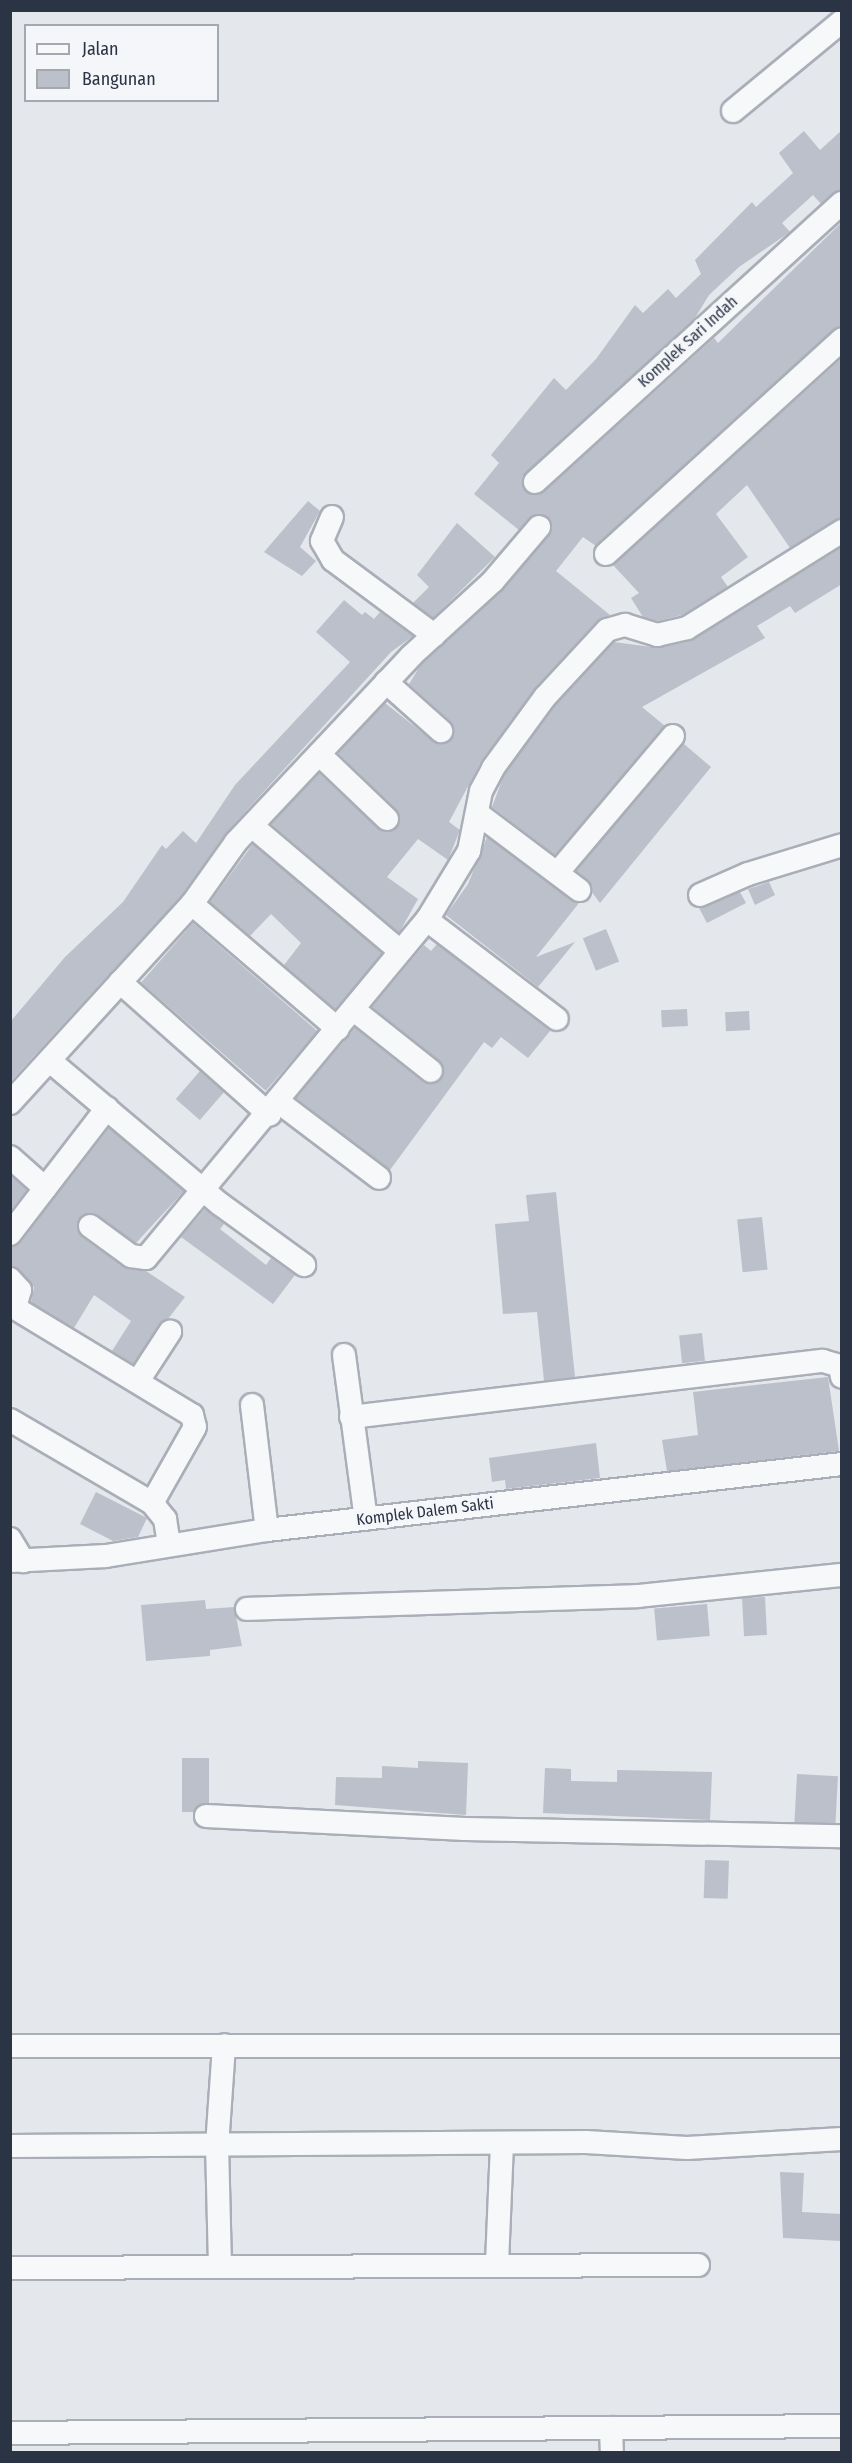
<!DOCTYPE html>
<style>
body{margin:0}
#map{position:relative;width:852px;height:2463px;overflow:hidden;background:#e4e7ec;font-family:"Fira Sans Condensed",sans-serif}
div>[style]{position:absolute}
.building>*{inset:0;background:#bbc0ca;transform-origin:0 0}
.roads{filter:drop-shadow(2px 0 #a9aeb7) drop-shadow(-2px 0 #a9aeb7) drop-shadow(0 2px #a9aeb7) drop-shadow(0 -2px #a9aeb7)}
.minor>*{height:22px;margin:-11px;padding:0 11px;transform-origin:11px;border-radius:11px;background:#f7f8fa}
span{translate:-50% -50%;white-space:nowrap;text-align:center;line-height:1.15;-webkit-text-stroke:6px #f4f6f9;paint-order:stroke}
.street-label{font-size:16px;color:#2b3445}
.frame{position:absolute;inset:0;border:12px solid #2b3445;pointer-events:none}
.legend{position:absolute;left:24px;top:24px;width:195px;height:78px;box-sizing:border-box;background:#f4f6f9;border:2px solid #a4a8b1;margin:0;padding:8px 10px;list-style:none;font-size:18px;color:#2b3445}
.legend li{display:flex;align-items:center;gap:12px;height:30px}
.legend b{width:30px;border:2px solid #a4a8b1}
</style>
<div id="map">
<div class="building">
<div style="clip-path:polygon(842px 130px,842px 190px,821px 204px,813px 195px,782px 223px,790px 232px,739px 267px,709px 295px,695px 318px,522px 477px,525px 491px,544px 492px,714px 338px,718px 343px,842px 222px,842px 326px,596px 546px,583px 537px,556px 571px,610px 615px,597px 621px,535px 688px,482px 760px,449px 822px,460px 830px,448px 860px,418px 839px,387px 877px,418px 899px,399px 933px,271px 824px,319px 773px,378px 829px,397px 828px,396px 809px,338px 753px,385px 703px,433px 741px,451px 740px,450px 721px,409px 684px,420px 666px,503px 590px,552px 530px,541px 514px,519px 530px,474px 494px,499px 463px,491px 455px,554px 378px,566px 390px,596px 359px,635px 305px,643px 313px,668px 289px,676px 298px,701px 274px,695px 260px,752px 202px,756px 207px,793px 173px,779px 153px,804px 131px,820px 150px)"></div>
<div style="clip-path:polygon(842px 358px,842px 518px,790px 548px,747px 485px,716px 514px,748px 557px,721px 577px,728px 587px,682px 615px,658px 621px,643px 617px,631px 598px,639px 593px,613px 565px)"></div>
<div style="clip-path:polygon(308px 501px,320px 511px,300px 547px,316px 561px,302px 576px,264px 552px)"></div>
<div style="clip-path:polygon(457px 523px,495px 557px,433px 618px,413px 603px,429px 587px,417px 575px)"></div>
<div style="clip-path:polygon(842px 547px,842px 584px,795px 613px,790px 606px,757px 626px,765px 638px,642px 707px,665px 726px,555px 855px,492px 807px,504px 775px,555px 706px,614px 642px,659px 648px,690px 641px)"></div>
<div style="clip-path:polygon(344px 600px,362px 615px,365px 612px,374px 619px,380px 612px,413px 636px,391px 652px,226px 833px,181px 896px,10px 1082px,11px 1021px,65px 957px,123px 902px,162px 845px,166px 849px,183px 831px,196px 843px,235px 785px,350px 662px,316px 632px)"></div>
<div style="clip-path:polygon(684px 744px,711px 767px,600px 903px,576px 871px)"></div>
<div style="clip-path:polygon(487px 837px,579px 903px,536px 957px,575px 942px,538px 987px,446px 915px,468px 884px)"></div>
<div style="clip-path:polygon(253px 844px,382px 953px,335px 1009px,284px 965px,301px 943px,271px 914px,250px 936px,210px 902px)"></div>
<div style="clip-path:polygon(769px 882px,775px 895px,755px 905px,748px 889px)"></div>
<div style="clip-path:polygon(740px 892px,746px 903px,707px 923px,699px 908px)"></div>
<div style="left:193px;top:923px;width:165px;height:79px;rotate:41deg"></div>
<div style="left:606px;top:929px;width:35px;height:25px;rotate:68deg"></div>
<div style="clip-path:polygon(437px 944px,550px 1031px,528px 1058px,501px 1037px,492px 1048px,484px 1042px,390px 1170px,296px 1098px,355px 1028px,423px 1082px,441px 1080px,440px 1061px,372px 1007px,424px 945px,431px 951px)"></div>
<div style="left:687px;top:1009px;width:17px;height:26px;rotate:87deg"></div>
<div style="left:749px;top:1011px;width:19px;height:24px;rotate:87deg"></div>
<div style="left:200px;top:1071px;width:32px;height:37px;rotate:41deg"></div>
<div style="clip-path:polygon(109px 1128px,184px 1191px,136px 1243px,92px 1213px,77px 1224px,82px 1237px,123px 1267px,146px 1271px,185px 1297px,133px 1364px,112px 1351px,131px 1321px,94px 1295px,74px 1328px,31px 1302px,34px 1287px,10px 1266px,10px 1247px,21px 1242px)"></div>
<div style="clip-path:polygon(10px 1175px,27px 1190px,10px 1211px)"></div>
<div style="clip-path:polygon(556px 1192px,575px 1377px,544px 1381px,537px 1312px,503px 1314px,495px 1224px,529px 1221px,526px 1195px)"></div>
<div style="clip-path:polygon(205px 1209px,224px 1224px,220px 1229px,266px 1265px,271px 1258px,295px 1275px,273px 1304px,181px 1237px)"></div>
<div style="left:762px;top:1217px;width:53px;height:25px;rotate:84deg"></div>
<div style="left:702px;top:1333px;width:28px;height:23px;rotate:84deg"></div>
<div style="clip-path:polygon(828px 1377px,839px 1451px,667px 1471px,662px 1440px,698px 1435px,693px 1392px)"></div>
<div style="clip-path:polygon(596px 1443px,600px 1478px,506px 1489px,505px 1480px,492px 1482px,489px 1458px)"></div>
<div style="clip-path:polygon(96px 1492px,147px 1518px,138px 1537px,113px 1541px,80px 1524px)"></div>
<div style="left:765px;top:1597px;width:38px;height:23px;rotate:87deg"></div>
<div style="clip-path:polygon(205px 1600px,206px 1609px,234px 1607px,242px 1646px,210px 1650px,210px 1656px,146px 1661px,141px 1605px)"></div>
<div style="left:707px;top:1604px;width:32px;height:53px;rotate:85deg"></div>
<div style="clip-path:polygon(182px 1758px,209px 1758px,209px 1803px,193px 1812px,182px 1812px)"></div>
<div style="clip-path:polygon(418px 1761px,468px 1763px,466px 1815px,335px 1805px,336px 1777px,382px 1778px,382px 1766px,418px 1768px)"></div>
<div style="clip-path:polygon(545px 1768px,571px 1769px,571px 1781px,617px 1782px,617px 1770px,712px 1772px,710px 1820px,543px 1813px)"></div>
<div style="left:797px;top:1774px;width:41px;height:48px;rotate:3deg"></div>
<div style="left:705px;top:1860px;width:24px;height:38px;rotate:2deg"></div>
<div style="clip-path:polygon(780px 2172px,804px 2173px,802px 2212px,842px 2214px,842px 2241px,783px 2238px)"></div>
</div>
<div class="roads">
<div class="minor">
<div style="left:733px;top:111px;width:141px;rotate:-39.5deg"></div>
<div style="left:535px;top:482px;width:415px;rotate:-42.3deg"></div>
<div style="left:332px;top:517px;width:26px;rotate:113deg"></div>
<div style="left:322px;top:541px;width:22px;rotate:60deg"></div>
<div style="left:333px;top:560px;width:126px;rotate:36.6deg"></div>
<div style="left:606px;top:554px;width:319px;rotate:-42.3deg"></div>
<div style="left:386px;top:682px;width:74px;rotate:41.7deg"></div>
<div style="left:319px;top:754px;width:94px;rotate:43.7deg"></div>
<div style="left:477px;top:813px;width:128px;rotate:37deg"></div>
<div style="left:252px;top:826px;width:194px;rotate:40.2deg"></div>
<div style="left:558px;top:872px;width:178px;rotate:-49.8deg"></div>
<div style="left:700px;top:895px;width:52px;rotate:-23.6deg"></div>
<div style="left:748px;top:874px;width:98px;rotate:-17.1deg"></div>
<div style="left:192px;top:904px;width:192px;rotate:40.6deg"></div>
<div style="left:427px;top:920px;width:163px;rotate:37.3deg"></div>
<div style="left:120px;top:982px;width:200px;rotate:41.6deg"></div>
<div style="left:354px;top:1010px;width:98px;rotate:38.4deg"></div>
<div style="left:50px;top:1061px;width:222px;rotate:40.1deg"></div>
<div style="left:220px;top:1204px;width:104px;rotate:36deg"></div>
<div style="left:10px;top:1103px;width:270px;rotate:-47.6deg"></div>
<div style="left:192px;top:904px;width:76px;rotate:-54.6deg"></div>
<div style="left:236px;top:842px;width:255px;rotate:-46.7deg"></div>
<div style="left:411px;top:656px;width:111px;rotate:-42.4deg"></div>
<div style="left:493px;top:581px;width:71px;rotate:-49.6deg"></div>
<div style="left:280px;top:1103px;width:124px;rotate:37.1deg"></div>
<div style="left:10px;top:1157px;width:47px;rotate:41.5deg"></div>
<div style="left:90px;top:1226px;width:51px;rotate:36.2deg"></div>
<div style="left:131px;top:1256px;width:15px;rotate:8deg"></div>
<div style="left:146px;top:1258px;width:440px;rotate:-50.3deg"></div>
<div style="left:427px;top:920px;width:81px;rotate:-58.7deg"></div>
<div style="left:469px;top:851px;width:61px;rotate:-78.7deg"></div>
<div style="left:481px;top:791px;width:26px;rotate:-62deg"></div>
<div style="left:493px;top:768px;width:88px;rotate:-53.8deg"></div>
<div style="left:545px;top:697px;width:91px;rotate:-47.2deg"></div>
<div style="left:607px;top:630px;width:19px;rotate:-16deg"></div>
<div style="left:625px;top:625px;width:34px;rotate:17deg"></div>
<div style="left:657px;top:635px;width:31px;rotate:-13deg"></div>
<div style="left:687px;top:628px;width:183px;rotate:-32deg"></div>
<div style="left:10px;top:1234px;width:159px;rotate:-52.4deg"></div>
<div style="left:10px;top:1279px;width:15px;rotate:48deg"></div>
<div style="left:20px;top:1290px;width:19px;rotate:106deg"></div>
<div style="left:15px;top:1308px;width:207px;rotate:31.2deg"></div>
<div style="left:192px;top:1415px;width:12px;rotate:76deg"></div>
<div style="left:195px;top:1427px;width:87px;rotate:119.5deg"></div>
<div style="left:344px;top:1355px;width:165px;rotate:82.4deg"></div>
<div style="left:138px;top:1381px;width:59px;rotate:-56.9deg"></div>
<div style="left:252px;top:1405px;width:126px;rotate:83.2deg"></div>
<div style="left:351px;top:1417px;width:475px;rotate:-6.8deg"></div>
<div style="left:823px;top:1361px;width:18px;rotate:16deg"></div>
<div style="left:840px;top:1366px;width:11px;rotate:80deg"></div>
<div style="left:10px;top:1420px;width:164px;rotate:30.3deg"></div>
<div style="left:152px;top:1503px;width:21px;rotate:51deg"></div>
<div style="left:165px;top:1519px;width:24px;rotate:81deg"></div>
<div style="left:10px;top:1539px;width:26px;rotate:59deg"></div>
<div style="left:10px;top:1561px;width:96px;rotate:-3deg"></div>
<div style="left:106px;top:1556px;width:163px;rotate:-9.2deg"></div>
<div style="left:267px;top:1530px;width:579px;rotate:-6.55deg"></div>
<div style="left:247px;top:1609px;width:391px;rotate:-1.9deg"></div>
<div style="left:638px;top:1596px;width:205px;rotate:-5.9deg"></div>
<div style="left:206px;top:1816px;width:259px;rotate:2.9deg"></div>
<div style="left:465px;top:1829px;width:377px;rotate:1.1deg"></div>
<div style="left:10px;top:2046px;width:832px"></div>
<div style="left:10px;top:2146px;width:576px;rotate:-0.4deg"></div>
<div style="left:586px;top:2142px;width:101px;rotate:3.4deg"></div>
<div style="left:687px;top:2148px;width:155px;rotate:-3.3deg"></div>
<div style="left:497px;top:2263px;width:119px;rotate:-87.6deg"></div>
<div style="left:220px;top:2266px;width:120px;rotate:-91.4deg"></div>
<div style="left:217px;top:2146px;width:101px;rotate:-86deg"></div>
<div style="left:10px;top:2268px;width:688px;rotate:-0.25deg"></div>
<div style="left:611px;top:2428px;width:24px;rotate:88deg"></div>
<div style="left:10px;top:2433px;width:832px;rotate:-0.48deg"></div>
</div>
</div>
<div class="street-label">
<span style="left:688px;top:342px;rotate:-42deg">Komplek Sari Indah</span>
<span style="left:425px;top:1512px;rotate:-7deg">Komplek Dalem Sakti</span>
</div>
<div class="frame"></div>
<ul class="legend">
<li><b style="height:8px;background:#f7f8fa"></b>Jalan</li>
<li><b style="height:16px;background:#bbc0ca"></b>Bangunan</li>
</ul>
</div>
